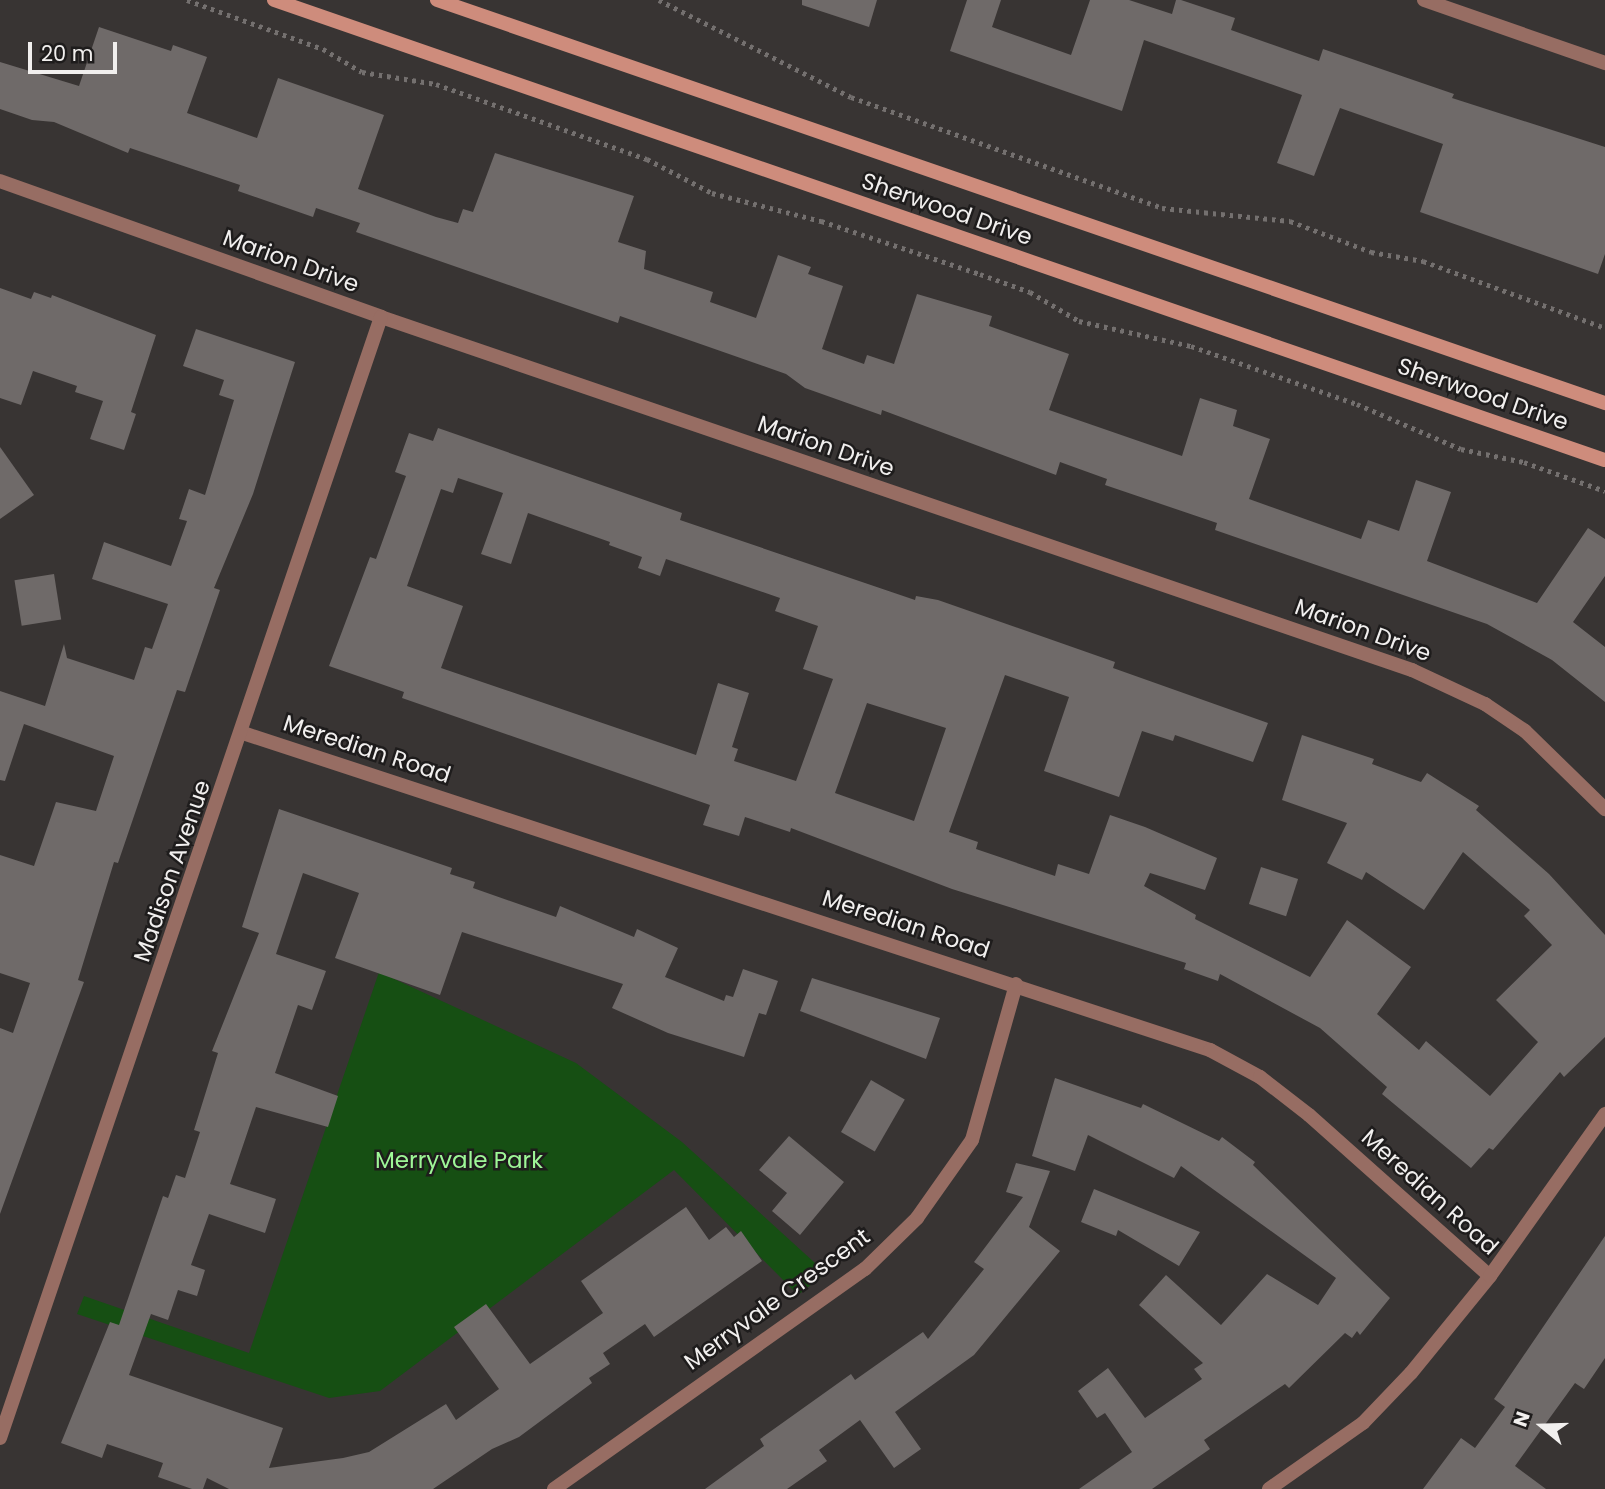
<!DOCTYPE html>
<style>
body{margin:0}
#map{position:relative;width:1605px;height:1489px;overflow:hidden;background:#383433;font-family:Poppins,sans-serif}
div>[style]{position:absolute}
.green>*{inset:0;background:#164f13}
.building>*{inset:0;background:#6f6a69;transform-origin:0 0}
.path>*{height:4.5px;margin-top:-2.25px;transform-origin:0;background:repeating-linear-gradient(90deg,#74706f 0 3.5px,transparent 0 8.5px)}
.minor>*{height:14px;margin:-7px;padding:0 7px;transform-origin:7px;border-radius:7px;background:#976d63}
.secondary>*{height:14px;margin:-7px;padding:0 7px;transform-origin:7px;border-radius:7px;background:#ce8c7c}
span{translate:-50% -50%;white-space:nowrap;text-align:center;line-height:1.15;-webkit-text-stroke:5px #1e1c1c;paint-order:stroke}
.street-label{font-size:23px;color:#f1efee}
.park-label{font-size:23px;color:#9ef797}
.north{position:absolute;left:1507px;top:1391px;width:70px;height:70px;-webkit-text-stroke:5px #1e1c1c;paint-order:stroke;rotate:289deg;font-size:19px;font-weight:700;line-height:28px;text-align:center;color:#f1efee}
.north::after{content:'';display:block;margin:auto;width:24px;height:32px;background:#f1efee;clip-path:polygon(50% 0,100% 100%,50% 72%,0 100%)}
.scale{position:absolute;left:28px;top:42px;width:89px;height:32px;box-sizing:border-box;border:4px solid #f1efee;border-top:0;padding-left:9px;font-size:21px;line-height:24px;white-space:nowrap;color:#f1efee;-webkit-text-stroke:5px #1e1c1c;paint-order:stroke}
</style>
<div id="map">
<div class="green">
<div style="clip-path:polygon(379px 972px,576px 1063px,682px 1142px,826px 1273px,798px 1295px,674px 1170px,380px 1391px,329px 1398px,77px 1314px,84px 1296px,249px 1353px)"></div>
</div>
<div class="building">
<div style="clip-path:polygon(802px 0,877px 0,869px 27px,802px 5px)"></div>
<div style="clip-path:polygon(967px 0,1001px 0,992px 27px,1071px 55px,1090px 0,1129px 0,1172px 14px,1176px 0,1181px 0,1235px 18px,1231px 30px,1319px 61px,1323px 49px,1454px 94px,1452px 98px,1605px 147px,1605px 254px,1598px 274px,1420px 212px,1443px 144px,1340px 108px,1314px 176px,1277px 163px,1302px 95px,1144px 40px,1122px 111px,950px 51px)"></div>
<div style="clip-path:polygon(99px 27px,171px 51px,173px 45px,207px 57px,187px 113px,257px 138px,278px 78px,384px 115px,358px 189px,436px 217px,458px 223px,463px 209px,473px 212px,495px 153px,634px 196px,618px 242px,646px 251px,644px 269px,713px 292px,710px 302px,756px 318px,778px 255px,811px 267px,808px 274px,843px 286px,822px 349px,864px 364px,867px 355px,894px 364px,917px 294px,992px 316px,989px 326px,1069px 354px,1049px 410px,1182px 456px,1200px 398px,1237px 410px,1233px 426px,1270px 439px,1249px 499px,1361px 539px,1368px 520px,1399px 531px,1416px 480px,1451px 492px,1427px 561px,1537px 603px,1588px 528px,1605px 539px,1605px 576px,1573px 622px,1605px 647px,1605px 702px,1552px 660px,1487px 624px,1215px 530px,1217px 523px,1105px 485px,1107px 479px,1060px 462px,1056px 475px,882px 410px,881px 415px,805px 388px,786px 374px,709px 347px,620px 316px,618px 323px,356px 232px,360px 223px,316px 208px,313px 217px,238px 191px,240px 185px,130px 148px,128px 153px,54px 122px,32px 120px,0 109px,0 62px,79px 86px)"></div>
<div style="clip-path:polygon(0 288px,31px 299px,34px 292px,51px 298px,52px 295px,156px 335px,131px 412px,136px 414px,124px 450px,90px 439px,103px 401px,75px 392px,77px 386px,33px 371px,21px 405px,0 398px)"></div>
<div style="clip-path:polygon(196px 329px,295px 362px,253px 494px,214px 588px,220px 590px,185px 692px,177px 690px,118px 863px,114px 862px,78px 980px,84px 982px,0 1214px,0 1028px,13px 1033px,30px 983px,0 973px,0 855px,34px 866px,56px 802px,96px 811px,114px 756px,24px 724px,5px 781px,0 780px,0 691px,45px 706px,64px 644px,67px 658px,134px 680px,145px 647px,152px 649px,168px 604px,92px 579px,104px 542px,171px 566px,187px 521px,179px 519px,189px 489px,205px 495px,234px 400px,219px 395px,224px 380px,183px 366px)"></div>
<div style="clip-path:polygon(evenodd,438px 428px,682px 513px,680px 520px,915px 600px,916px 596px,938px 600px,1115px 662px,1113px 668px,1268px 723px,1253px 762px,1175px 735px,1173px 741px,1142px 731px,1119px 797px,1044px 771px,1069px 697px,1005px 675px,949px 832px,978px 842px,976px 849px,1055px 876px,1058px 864px,1089px 874px,1110px 815px,1145px 827px,1217px 858px,1205px 890px,1150px 873px,1144px 886px,1196px 915px,1195px 919px,1310px 977px,1347px 920px,1411px 967px,1377px 1014px,1419px 1050px,1426px 1041px,1490px 1096px,1538px 1042px,1496px 1000px,1552px 945px,1524px 916px,1530px 910px,1463px 852px,1424px 910px,1366px 872px,1362px 880px,1327px 863px,1347px 823px,1282px 800px,1302px 735px,1374px 759px,1372px 764px,1421px 782px,1427px 773px,1479px 806px,1476px 810px,1549px 874px,1605px 935px,1605px 1037px,1564px 1077px,1560px 1072px,1493px 1150px,1489px 1148px,1471px 1168px,1382px 1094px,1387px 1087px,1320px 1028px,1220px 974px,1218px 981px,1184px 969px,1186px 963px,952px 889px,791px 828px,790px 832px,745px 817px,739px 836px,703px 825px,710px 805px,402px 698px,404px 692px,329px 666px,370px 557px,376px 559px,406px 476px,395px 472px,409px 433px,433px 441px,438px 428px,458px 478px,503px 493px,481px 554px,511px 564px,528px 513px,610px 542px,609px 545px,642px 557px,638px 568px,660px 576px,666px 559px,780px 598px,775px 611px,818px 626px,803px 669px,833px 679px,796px 781px,734px 761px,738px 749px,732px 747px,749px 693px,718px 683px,696px 755px,441px 668px,463px 606px,407px 586px,441px 489px,453px 493px,458px 478px,438px 428px,867px 703px,946px 728px,914px 821px,835px 793px,867px 703px)"></div>
<div style="clip-path:polygon(0 447px,34px 495px,0 519px)"></div>
<div style="left:54px;top:574px;width:46px;height:40px;rotate:81deg"></div>
<div style="clip-path:polygon(279px 809px,452px 868px,450px 874px,475px 882px,473px 888px,556px 917px,560px 906px,634px 937px,637px 929px,678px 948px,665px 977px,724px 1001px,726px 995px,733px 997px,743px 969px,778px 981px,766px 1015px,759px 1013px,744px 1057px,668px 1033px,612px 1008px,623px 984px,462px 932px,440px 995px,335px 958px,359px 893px,303px 873px,276px 954px,326px 971px,312px 1010px,298px 1005px,275px 1073px,338px 1096px,328px 1127px,256px 1107px,230px 1184px,276px 1199px,265px 1233px,209px 1214px,191px 1265px,205px 1270px,197px 1296px,178px 1290px,168px 1320px,151px 1314px,129px 1375px,283px 1428px,269px 1468px,343px 1458px,369px 1452px,446px 1404px,456px 1420px,499px 1389px,454px 1327px,486px 1304px,530px 1364px,603px 1313px,581px 1281px,686px 1207px,709px 1240px,726px 1227px,734px 1237px,741px 1231px,762px 1261px,654px 1337px,645px 1324px,603px 1353px,610px 1364px,589px 1378px,592px 1383px,519px 1437px,492px 1449px,433px 1489px,229px 1489px,207px 1478px,203px 1489px,192px 1489px,158px 1477px,163px 1463px,107px 1444px,102px 1458px,61px 1443px,110px 1322px,119px 1325px,163px 1196px,168px 1198px,176px 1175px,185px 1178px,200px 1132px,194px 1130px,218px 1053px,212px 1051px,259px 933px,242px 927px)"></div>
<div style="left:1261px;top:867px;width:39px;height:39px;rotate:18deg"></div>
<div style="clip-path:polygon(812px 978px,940px 1018px,926px 1059px,800px 1011px)"></div>
<div style="clip-path:polygon(1055px 1078px,1141px 1108px,1143px 1104px,1219px 1141px,1222px 1137px,1255px 1162px,1253px 1165px,1390px 1298px,1360px 1335px,1357px 1331px,1352px 1338px,1345px 1333px,1289px 1388px,1285px 1384px,1204px 1440px,1210px 1449px,1152px 1489px,1079px 1489px,1132px 1452px,1105px 1413px,1097px 1418px,1078px 1391px,1108px 1368px,1145px 1418px,1202px 1379px,1194px 1369px,1203px 1363px,1139px 1305px,1166px 1275px,1221px 1325px,1267px 1274px,1318px 1305px,1336px 1278px,1181px 1166px,1174px 1178px,1088px 1135px,1075px 1171px,1032px 1156px)"></div>
<div style="left:871px;top:1080px;width:39px;height:60px;rotate:30deg"></div>
<div style="clip-path:polygon(789px 1136px,844px 1182px,800px 1235px,772px 1211px,787px 1193px,759px 1170px)"></div>
<div style="clip-path:polygon(1016px 1163px,1050px 1171px,1029px 1227px,1060px 1251px,974px 1355px,895px 1412px,921px 1449px,894px 1468px,860px 1420px,819px 1450px,827px 1461px,787px 1489px,705px 1489px,764px 1446px,760px 1439px,851px 1374px,855px 1380px,923px 1332px,928px 1339px,984px 1269px,974px 1262px,1023px 1197px,1006px 1192px)"></div>
<div style="clip-path:polygon(1094px 1189px,1200px 1232px,1179px 1266px,1118px 1230px,1116px 1236px,1081px 1222px)"></div>
<div style="clip-path:polygon(1605px 1236px,1605px 1358px,1584px 1389px,1575px 1383px,1515px 1466px,1546px 1489px,1423px 1489px,1461px 1438px,1475px 1448px,1505px 1407px,1494px 1399px)"></div>
</div>
<div class="path">
<div style="left:187px;top:0;width:145px;rotate:19.8deg"></div>
<div style="left:323px;top:49px;width:45px;rotate:30.5deg"></div>
<div style="left:362px;top:72px;width:75px;rotate:9.2deg"></div>
<div style="left:436px;top:84px;width:224px;rotate:19.6deg"></div>
<div style="left:647px;top:159px;width:73px;rotate:27.6deg"></div>
<div style="left:712px;top:193px;width:113px;rotate:14.4deg"></div>
<div style="left:821px;top:221px;width:168px;rotate:18.4deg"></div>
<div style="left:980px;top:274px;width:53px;rotate:19.8deg"></div>
<div style="left:1030px;top:292px;width:57px;rotate:30.6deg"></div>
<div style="left:1079px;top:321px;width:115px;rotate:12.6deg"></div>
<div style="left:1191px;top:346px;width:176px;rotate:19.3deg"></div>
<div style="left:1357px;top:404px;width:113px;rotate:23.4deg"></div>
<div style="left:1461px;top:449px;width:64px;rotate:11.7deg"></div>
<div style="left:1524px;top:462px;width:86px;rotate:19.7deg"></div>
<div style="left:659px;top:0;width:215px;rotate:26.8deg"></div>
<div style="left:851px;top:97px;width:330px;rotate:19.6deg"></div>
<div style="left:1162px;top:208px;width:129px;rotate:5.8deg"></div>
<div style="left:1290px;top:221px;width:87px;rotate:20.9deg"></div>
<div style="left:1371px;top:252px;width:53px;rotate:9.8deg"></div>
<div style="left:1423px;top:261px;width:194px;rotate:20.2deg"></div>
</div>
<div class="minor">
<div style="left:1424px;top:0;width:192px;rotate:19.2deg"></div>
<div style="left:0;top:181px;width:405px;rotate:19.6deg"></div>
<div style="left:381px;top:317px;width:1090px;rotate:18.9deg"></div>
<div style="left:1412px;top:670px;width:81px;rotate:25deg"></div>
<div style="left:1485px;top:704px;width:48px;rotate:34deg"></div>
<div style="left:1525px;top:731px;width:112px;rotate:44.3deg"></div>
<div style="left:243px;top:733px;width:1018px;rotate:18.15deg"></div>
<div style="left:1210px;top:1050px;width:57px;rotate:28.4deg"></div>
<div style="left:1260px;top:1077px;width:62px;rotate:37.8deg"></div>
<div style="left:1309px;top:1115px;width:242px;rotate:41.7deg"></div>
<div style="left:0;top:1438px;width:1184px;rotate:-71.23deg"></div>
<div style="left:554px;top:1489px;width:381px;rotate:-35.3deg"></div>
<div style="left:865px;top:1269px;width:73px;rotate:-44.4deg"></div>
<div style="left:917px;top:1218px;width:95px;rotate:-54.8deg"></div>
<div style="left:972px;top:1140px;width:162px;rotate:-74.2deg"></div>
<div style="left:1269px;top:1489px;width:115px;rotate:-35.1deg"></div>
<div style="left:1363px;top:1423px;width:69px;rotate:-46.2deg"></div>
<div style="left:1411px;top:1373px;width:125px;rotate:-50.8deg"></div>
<div style="left:1490px;top:1276px;width:199px;rotate:-54.6deg"></div>
</div>
<div class="secondary">
<div style="left:274px;top:0;width:1408px;rotate:19.07deg"></div>
<div style="left:437px;top:0;width:1236px;rotate:19.04deg"></div>
</div>
<div class="street-label">
<span style="left:947px;top:209px;rotate:19deg">Sherwood Drive</span>
<span style="left:291px;top:261px;rotate:20deg">Marion Drive</span>
<span style="left:1483px;top:394px;rotate:19deg">Sherwood Drive</span>
<span style="left:826px;top:446px;rotate:19deg">Marion Drive</span>
<span style="left:1363px;top:630px;rotate:20deg">Marion Drive</span>
<span style="left:367px;top:749px;rotate:18deg">Meredian Road</span>
<span style="left:172px;top:871px;rotate:-71deg">Madison Avenue</span>
<span style="left:906px;top:924px;rotate:18deg">Meredian Road</span>
<span style="left:1430px;top:1192px;rotate:42deg">Meredian Road</span>
<span style="left:777px;top:1299px;rotate:-36deg">Merryvale Crescent</span>
</div>
<div class="park-label">
<span style="left:459px;top:1160px">Merryvale Park</span>
</div>
<div class="north">N</div>
<div class="scale">20 m</div>
</div>
